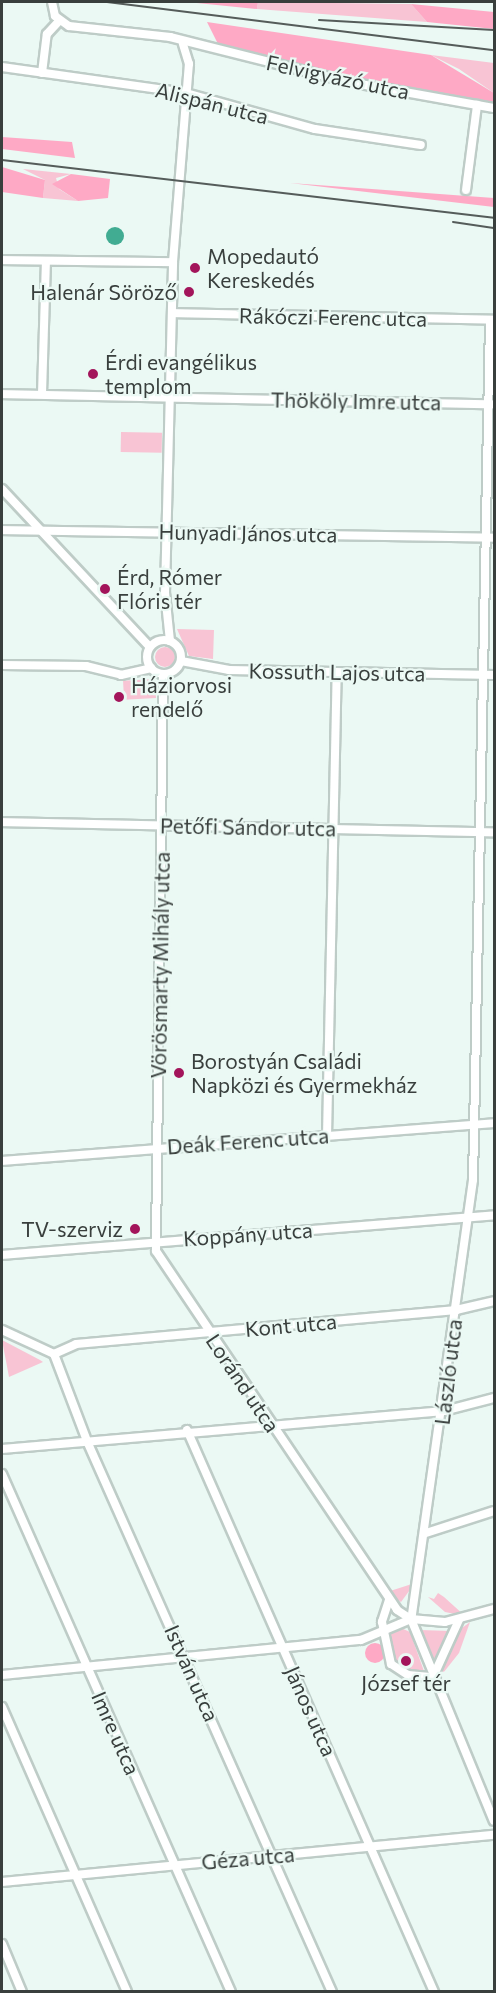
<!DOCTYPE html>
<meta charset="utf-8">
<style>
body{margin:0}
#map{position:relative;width:496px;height:1993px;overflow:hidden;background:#ebf9f4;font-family:Commissioner,sans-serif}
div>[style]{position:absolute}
.green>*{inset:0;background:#f8c4d4;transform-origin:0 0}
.round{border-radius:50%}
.forest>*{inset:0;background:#fea9c5}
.water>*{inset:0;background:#41ac92}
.roads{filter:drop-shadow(2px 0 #beccc7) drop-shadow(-2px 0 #beccc7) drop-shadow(0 2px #beccc7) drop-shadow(0 -2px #beccc7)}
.minor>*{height:8px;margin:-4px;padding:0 4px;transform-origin:4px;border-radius:4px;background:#fff}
.minor>.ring{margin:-4px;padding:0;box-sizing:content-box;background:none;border:8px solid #fff;border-radius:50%}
.rail>*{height:2px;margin:-1px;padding:0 1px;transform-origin:1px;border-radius:1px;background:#555c5a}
.dots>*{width:16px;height:16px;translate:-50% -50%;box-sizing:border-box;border:3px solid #ebf9f4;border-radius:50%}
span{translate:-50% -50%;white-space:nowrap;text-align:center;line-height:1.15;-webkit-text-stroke:4.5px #ebf9f4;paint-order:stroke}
.street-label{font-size:21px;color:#393f3d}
.poi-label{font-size:21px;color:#393f3d}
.left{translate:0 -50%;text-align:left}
.right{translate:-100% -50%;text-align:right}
.frame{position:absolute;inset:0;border:3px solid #393f3d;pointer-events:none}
</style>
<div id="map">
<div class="green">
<div style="clip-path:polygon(258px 2px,411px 4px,427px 22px,257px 9px)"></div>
<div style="clip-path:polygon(431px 55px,494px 63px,494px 93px,459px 69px)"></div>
<div style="clip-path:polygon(23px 169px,71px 174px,56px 178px,59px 189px,78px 201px,43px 198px,45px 180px)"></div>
<div style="left:121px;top:432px;width:41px;height:20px;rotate:1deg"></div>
<div style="clip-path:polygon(177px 629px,214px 630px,213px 659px,189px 656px)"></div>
<div class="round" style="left:155px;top:647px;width:20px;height:20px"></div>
<div style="left:155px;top:679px;width:19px;height:32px;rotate:87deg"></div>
<div style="clip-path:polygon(2px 1340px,40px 1360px,43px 1362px,9px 1377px)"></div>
<div style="clip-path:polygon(415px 1583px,401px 1602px,387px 1592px)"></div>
<div style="clip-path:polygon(438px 1593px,444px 1597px,465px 1616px,445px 1612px,428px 1597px,434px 1599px)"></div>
<div style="clip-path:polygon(470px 1622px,459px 1653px,436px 1682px,458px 1631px)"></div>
<div style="clip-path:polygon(401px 1628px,410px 1632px,425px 1674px,395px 1665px,388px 1635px)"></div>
<div style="clip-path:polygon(420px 1630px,451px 1631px,434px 1663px,433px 1660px)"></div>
</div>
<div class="forest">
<div style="clip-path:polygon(187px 2px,258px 2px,257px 9px)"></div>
<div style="clip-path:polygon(411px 4px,494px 12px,494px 29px,427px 22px)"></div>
<div style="clip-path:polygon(207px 22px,431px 55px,494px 93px,494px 105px,221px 50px)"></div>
<div style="clip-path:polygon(2px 137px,72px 142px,75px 158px,2px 149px)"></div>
<div style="clip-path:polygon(2px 167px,45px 180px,43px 198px,2px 192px)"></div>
<div style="clip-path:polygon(71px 174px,110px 179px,108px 198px,78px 201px,52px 184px)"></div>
<div style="clip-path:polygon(290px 183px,494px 198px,494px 207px)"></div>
<div class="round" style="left:365px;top:1643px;width:20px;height:20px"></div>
</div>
<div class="water">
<div class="round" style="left:106px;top:227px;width:18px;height:18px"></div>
</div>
<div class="roads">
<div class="minor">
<div style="left:52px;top:2px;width:14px;rotate:78deg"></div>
<div style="left:55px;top:16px;width:17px;rotate:36deg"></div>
<div style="left:69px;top:26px;width:102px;rotate:6.2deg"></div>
<div style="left:170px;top:37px;width:185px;rotate:14.1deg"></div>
<div style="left:349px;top:82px;width:147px;rotate:10.2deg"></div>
<div style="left:2px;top:67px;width:186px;rotate:8deg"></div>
<div style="left:186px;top:93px;width:134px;rotate:15.6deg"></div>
<div style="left:315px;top:129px;width:107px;rotate:8.6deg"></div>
<div style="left:42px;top:73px;width:39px;rotate:-83deg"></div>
<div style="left:47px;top:34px;width:18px;rotate:-47deg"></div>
<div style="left:466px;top:190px;width:86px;rotate:-82.6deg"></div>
<div style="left:2px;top:260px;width:171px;rotate:0.7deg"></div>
<div style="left:172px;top:313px;width:321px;rotate:1.2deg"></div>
<div style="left:490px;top:320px;width:860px;rotate:91.13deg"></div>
<div style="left:473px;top:1180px;width:443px;rotate:98deg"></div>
<div style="left:411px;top:1619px;width:218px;rotate:67.7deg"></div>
<div style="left:2px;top:394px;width:492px;rotate:1.2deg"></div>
<div style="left:42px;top:394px;width:133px;rotate:-88.3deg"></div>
<div style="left:2px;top:489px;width:216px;rotate:46.9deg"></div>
<div style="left:2px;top:530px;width:492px;rotate:0.9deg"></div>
<div class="ring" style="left:147px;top:640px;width:26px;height:26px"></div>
<div style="left:170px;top:641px;width:48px;rotate:-95.9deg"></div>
<div style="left:165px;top:593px;width:331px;rotate:-88.6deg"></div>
<div style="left:173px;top:262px;width:199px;rotate:-85.4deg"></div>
<div style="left:189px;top:64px;width:21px;rotate:-107deg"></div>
<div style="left:181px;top:661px;width:49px;rotate:10.6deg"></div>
<div style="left:229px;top:670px;width:265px;rotate:1.1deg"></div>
<div style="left:2px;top:665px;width:84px;rotate:0.7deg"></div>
<div style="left:86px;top:666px;width:36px;rotate:14deg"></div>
<div style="left:121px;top:675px;width:31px;rotate:-13deg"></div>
<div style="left:163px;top:674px;width:577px;rotate:90.7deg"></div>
<div style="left:156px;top:1251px;width:432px;rotate:56.1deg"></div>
<div style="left:397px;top:1610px;width:17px;rotate:33deg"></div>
<div style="left:411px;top:1619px;width:34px;rotate:5deg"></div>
<div style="left:445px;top:1622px;width:51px;rotate:-14.9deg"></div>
<div style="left:2px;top:822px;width:492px;rotate:1.2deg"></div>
<div style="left:327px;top:1136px;width:464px;rotate:-88.8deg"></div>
<div style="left:2px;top:1161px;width:493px;rotate:-4.4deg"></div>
<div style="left:2px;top:1255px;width:494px;rotate:-4.6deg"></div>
<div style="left:2px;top:1330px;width:57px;rotate:24.8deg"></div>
<div style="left:54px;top:1354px;width:93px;rotate:69.2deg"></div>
<div style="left:87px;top:1441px;width:603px;rotate:66.03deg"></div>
<div style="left:54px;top:1354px;width:24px;rotate:-24deg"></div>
<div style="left:76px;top:1344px;width:382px;rotate:-5.1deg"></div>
<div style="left:456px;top:1310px;width:39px;rotate:-13deg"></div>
<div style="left:187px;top:1430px;width:614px;rotate:66.27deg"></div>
<div style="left:2px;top:1449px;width:444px;rotate:-4.9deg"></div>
<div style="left:444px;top:1411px;width:52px;rotate:-14.6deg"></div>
<div style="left:2px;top:1474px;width:566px;rotate:66.15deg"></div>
<div style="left:426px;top:1533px;width:71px;rotate:-17.9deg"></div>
<div style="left:389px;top:1600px;width:23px;rotate:108deg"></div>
<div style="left:382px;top:1622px;width:43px;rotate:77.9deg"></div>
<div style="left:391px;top:1664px;width:20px;rotate:33deg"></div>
<div style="left:408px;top:1675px;width:25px;rotate:5deg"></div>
<div style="left:2px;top:1675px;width:361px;rotate:-5.6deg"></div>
<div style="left:361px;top:1640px;width:54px;rotate:-22.8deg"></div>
<div style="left:433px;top:1677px;width:63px;rotate:-65.5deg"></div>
<div style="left:2px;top:1707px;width:311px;rotate:66.3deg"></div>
<div style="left:2px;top:1882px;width:494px;rotate:-5.5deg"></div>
<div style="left:2px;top:1944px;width:52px;rotate:67.4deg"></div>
</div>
</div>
<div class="rail">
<div style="left:107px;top:2px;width:390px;rotate:7.1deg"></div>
<div style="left:319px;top:20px;width:175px;rotate:3.3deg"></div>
<div style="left:2px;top:160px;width:495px;rotate:6.7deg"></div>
<div style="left:453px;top:222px;width:41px;rotate:8.3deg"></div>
</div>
<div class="dots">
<div style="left:195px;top:268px;background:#a3155b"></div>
<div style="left:189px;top:292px;background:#a3155b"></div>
<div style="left:93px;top:374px;background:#a3155b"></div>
<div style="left:105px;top:589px;background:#a3155b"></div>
<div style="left:119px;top:697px;background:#a3155b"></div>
<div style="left:179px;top:1073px;background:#a3155b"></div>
<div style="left:135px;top:1229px;background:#a3155b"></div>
<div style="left:406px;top:1661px;background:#a3155b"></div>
</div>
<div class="street-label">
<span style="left:338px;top:77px;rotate:12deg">Felvigyázó utca</span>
<span style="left:212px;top:103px;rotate:14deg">Alispán utca</span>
<span style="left:333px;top:317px;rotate:1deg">Rákóczi Ferenc utca</span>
<span style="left:356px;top:401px;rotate:1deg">Thököly Imre utca</span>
<span style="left:248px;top:533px;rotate:1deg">Hunyadi János utca</span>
<span style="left:337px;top:672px;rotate:1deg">Kossuth Lajos utca</span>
<span style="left:248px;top:827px;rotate:1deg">Petőfi Sándor utca</span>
<span style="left:160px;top:965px;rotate:-89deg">Vörösmarty Mihály utca</span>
<span style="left:248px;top:1141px;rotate:-4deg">Deák Ferenc utca</span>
<span style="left:248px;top:1234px;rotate:-4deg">Koppány utca</span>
<span style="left:291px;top:1325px;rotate:-5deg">Kont utca</span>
<span style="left:448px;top:1372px;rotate:-83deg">László utca</span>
<span style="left:243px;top:1383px;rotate:56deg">Loránd utca</span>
<span style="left:192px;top:1673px;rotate:66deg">István utca</span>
<span style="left:311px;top:1711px;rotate:66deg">János utca</span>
<span style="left:116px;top:1733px;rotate:66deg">Imre utca</span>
<span style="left:248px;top:1858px;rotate:-5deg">Géza utca</span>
</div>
<div class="poi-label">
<span class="left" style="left:207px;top:268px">Mopedautó<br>Kereskedés</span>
<span class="right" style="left:177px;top:292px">Halenár Söröző</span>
<span class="left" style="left:105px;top:374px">Érdi evangélikus<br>templom</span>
<span class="left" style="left:117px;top:589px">Érd, Rómer<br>Flóris tér</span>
<span class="left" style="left:131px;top:697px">Háziorvosi<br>rendelő</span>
<span class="left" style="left:191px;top:1073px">Borostyán Családi<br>Napközi és Gyermekház</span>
<span class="right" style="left:123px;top:1229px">TV-szerviz</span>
<span style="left:406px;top:1683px">József tér</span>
</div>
<div class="frame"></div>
</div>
